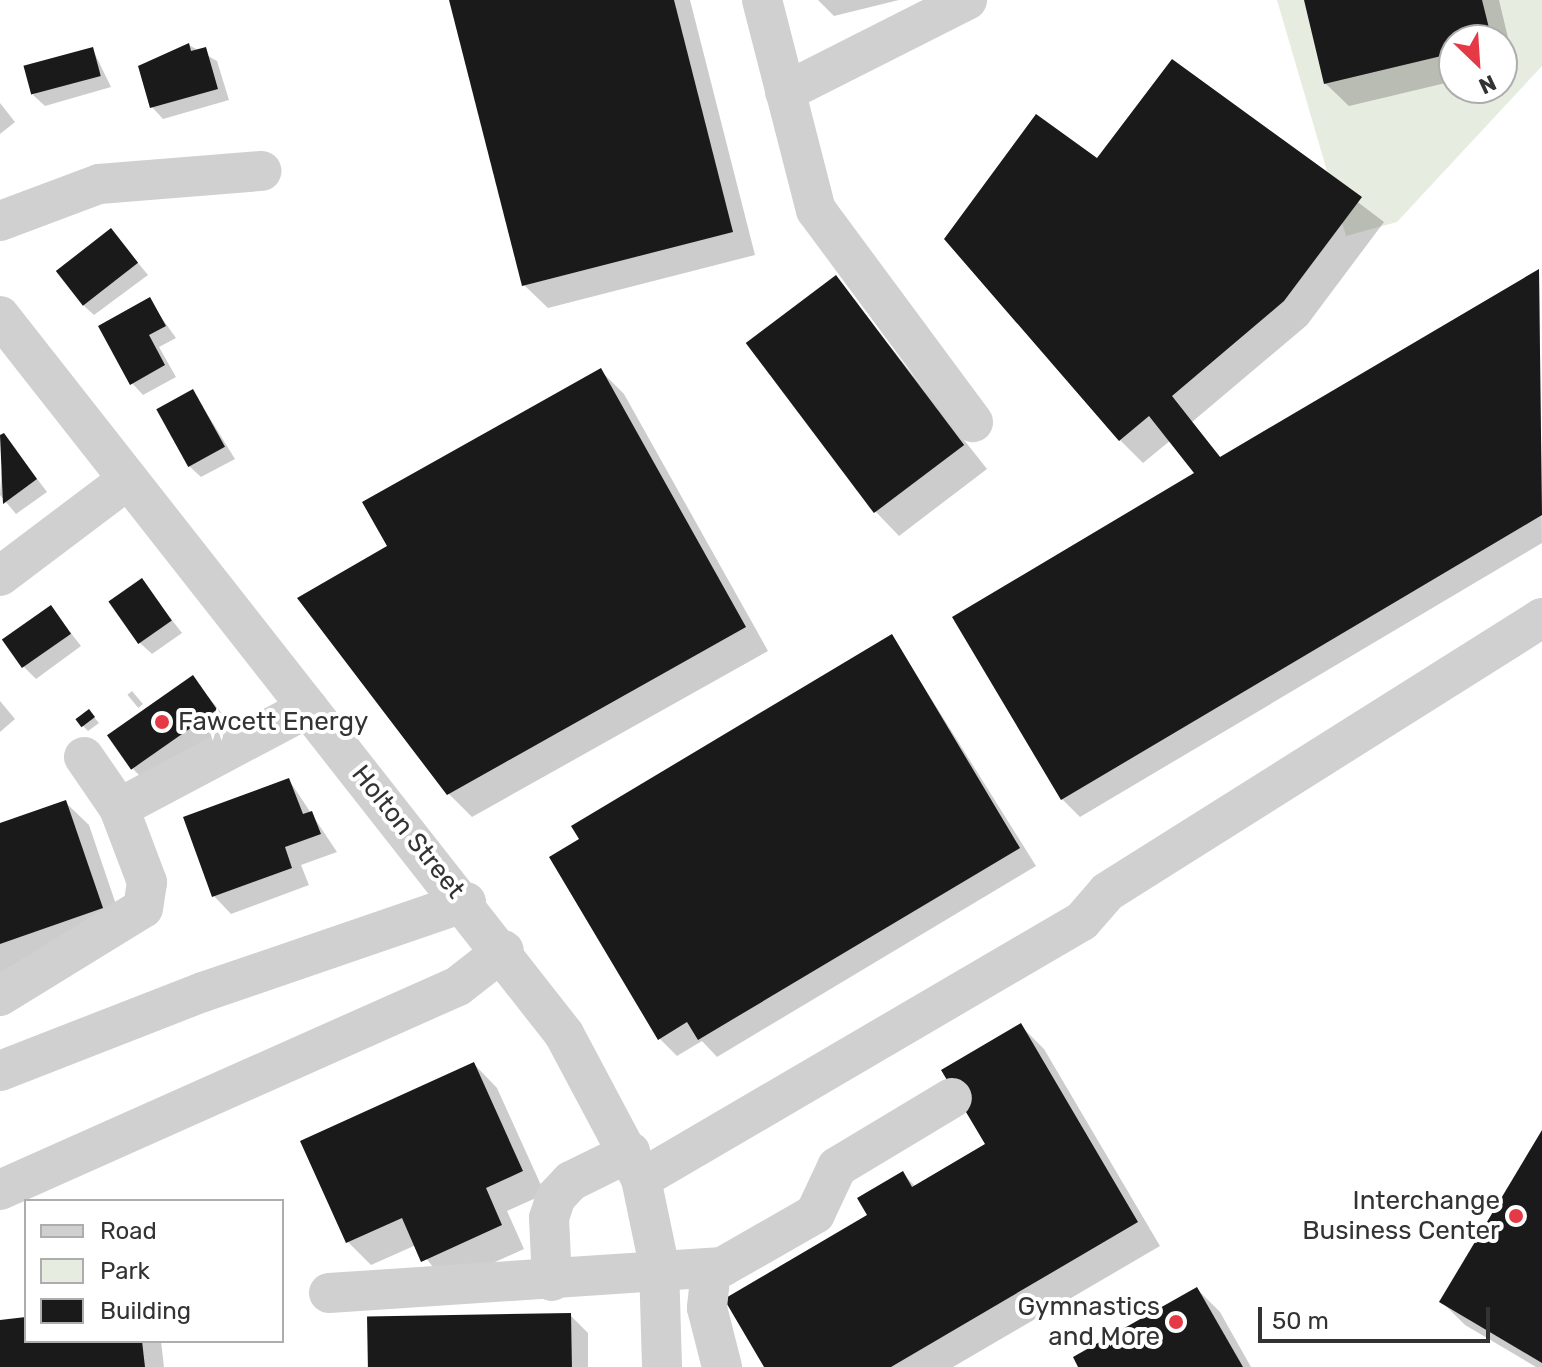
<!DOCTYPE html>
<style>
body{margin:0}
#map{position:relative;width:1542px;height:1367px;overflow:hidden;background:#fff;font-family:Rubik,sans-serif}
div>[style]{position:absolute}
.green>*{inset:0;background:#e6ecdf}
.shadow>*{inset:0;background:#0003;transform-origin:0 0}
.building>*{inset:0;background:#1a1a1a;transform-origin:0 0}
.minor>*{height:40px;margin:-20px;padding:0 20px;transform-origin:20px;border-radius:20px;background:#d0d0d0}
.dots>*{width:22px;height:22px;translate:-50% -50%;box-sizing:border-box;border:4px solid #fff;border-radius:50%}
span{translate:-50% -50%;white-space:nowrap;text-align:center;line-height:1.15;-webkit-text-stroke:8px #fff;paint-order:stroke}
.poi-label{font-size:26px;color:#333}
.left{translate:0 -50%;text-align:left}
.right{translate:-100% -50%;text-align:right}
.street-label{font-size:26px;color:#333}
.legend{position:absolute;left:24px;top:1199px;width:260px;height:144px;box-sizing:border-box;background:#fff;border:2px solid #adadad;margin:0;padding:10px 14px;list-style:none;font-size:24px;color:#333}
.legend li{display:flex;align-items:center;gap:16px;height:40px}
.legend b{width:40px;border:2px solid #adadad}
.north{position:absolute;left:1438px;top:24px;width:80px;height:80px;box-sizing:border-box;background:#fff;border:2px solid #adadad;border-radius:50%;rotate:155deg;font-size:22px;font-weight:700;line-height:32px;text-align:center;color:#333}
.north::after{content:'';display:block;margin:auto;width:28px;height:36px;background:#e63946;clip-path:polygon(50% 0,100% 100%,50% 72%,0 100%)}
.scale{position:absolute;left:1258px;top:1307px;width:232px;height:36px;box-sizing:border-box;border:4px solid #333;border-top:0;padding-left:10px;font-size:24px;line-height:28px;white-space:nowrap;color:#333;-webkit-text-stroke:6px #fff;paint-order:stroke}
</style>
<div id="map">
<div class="green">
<div style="clip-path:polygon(evenodd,1277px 0,1542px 0,1542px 66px,1397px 222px,1346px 236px,1277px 0,1454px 40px,1502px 40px,1502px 88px,1454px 88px,1454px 40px)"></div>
</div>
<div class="shadow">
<div style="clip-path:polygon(452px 0,690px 0,755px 255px,548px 308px,524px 285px)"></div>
<div style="clip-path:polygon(818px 0,899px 0,834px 16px)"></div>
<div style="clip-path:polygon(1306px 0,1499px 0,1515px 67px,1502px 70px,1502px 40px,1454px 40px,1454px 81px,1349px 106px,1325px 83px)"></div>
<div style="clip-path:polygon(189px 45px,217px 61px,229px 100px,163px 119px,152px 107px)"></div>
<div style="clip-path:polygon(93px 50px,111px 87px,45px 106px,33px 95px)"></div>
<div style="clip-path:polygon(1173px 62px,1384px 222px,1307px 325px,1192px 422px,1222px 459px,1539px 271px,1542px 543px,1080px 817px,1062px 799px,1197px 473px,1171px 440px,1143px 463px,1120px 440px,1097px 161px)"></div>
<div style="clip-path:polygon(0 103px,15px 122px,0 134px)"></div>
<div style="clip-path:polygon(111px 230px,148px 275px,94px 315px,82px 304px)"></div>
<div style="clip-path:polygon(836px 278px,987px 469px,899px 536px,876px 512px)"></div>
<div style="clip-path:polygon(149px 300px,176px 338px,159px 347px,176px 377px,143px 395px,132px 383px)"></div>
<div style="clip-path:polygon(601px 371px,624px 394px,768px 651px,472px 817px,448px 793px)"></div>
<div style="clip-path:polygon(193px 391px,235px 459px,201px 477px,189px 466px)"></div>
<div style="clip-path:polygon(4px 435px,47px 492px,16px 514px,0 495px)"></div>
<div style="clip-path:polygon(141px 580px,182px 633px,152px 654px,140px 643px)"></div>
<div style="clip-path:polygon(51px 608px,81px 646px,36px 679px,24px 667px)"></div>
<div style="clip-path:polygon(892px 636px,1036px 866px,717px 1057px,702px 1041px,677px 1056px,659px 1038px)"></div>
<div style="clip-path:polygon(192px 677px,233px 727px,150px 786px,133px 769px)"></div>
<div style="left:132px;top:691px;width:17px;height:6px;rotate:50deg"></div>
<div style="clip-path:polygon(0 701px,15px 719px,0 732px)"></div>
<div style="clip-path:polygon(94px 717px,99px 723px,88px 731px,82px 725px)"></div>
<div style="clip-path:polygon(289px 780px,337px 852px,301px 865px,309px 885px,231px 914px,214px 896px)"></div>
<div style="clip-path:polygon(65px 802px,89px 825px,125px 931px,0 975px,0 825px)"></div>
<div style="clip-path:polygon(1021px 1026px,1044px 1049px,1160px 1246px,953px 1367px,766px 1367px,903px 1174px,916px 1187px,988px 1145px)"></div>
<div style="clip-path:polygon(474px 1064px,497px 1088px,545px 1194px,507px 1211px,524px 1249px,446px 1284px,416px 1245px,371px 1265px,348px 1242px)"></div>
<div style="clip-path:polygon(1542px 1133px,1542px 1367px,1536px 1367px,1465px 1325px,1442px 1302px)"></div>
<div style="clip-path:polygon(1197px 1289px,1220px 1312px,1251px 1367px,1081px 1367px)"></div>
<div style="clip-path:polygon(570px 1315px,588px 1333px,588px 1367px,371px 1367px)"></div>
<div style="clip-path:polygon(26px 1319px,26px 1341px,161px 1341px,164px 1367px,0 1367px,0 1322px)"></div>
</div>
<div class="building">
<div style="clip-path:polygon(449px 0,674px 0,733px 232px,522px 286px)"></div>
<div style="clip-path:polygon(1304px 0,1482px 0,1492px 40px,1454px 40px,1454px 53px,1324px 84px)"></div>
<div style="clip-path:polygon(189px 43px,191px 51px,206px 47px,218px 89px,150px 108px,138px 66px)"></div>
<div style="left:93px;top:47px;width:30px;height:72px;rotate:75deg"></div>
<div style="clip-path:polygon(1172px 59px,1362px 197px,1284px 301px,1172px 396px,1220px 457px,1539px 269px,1542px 515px,1061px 800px,952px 617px,1194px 473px,1149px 416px,1119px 441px,944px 239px,1036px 114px,1097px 158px)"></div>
<div style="left:111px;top:228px;width:44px;height:70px;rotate:52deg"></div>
<div style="left:836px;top:275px;width:213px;height:113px;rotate:53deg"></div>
<div style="clip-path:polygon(150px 297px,166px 326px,149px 335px,165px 365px,130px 385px,98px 326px)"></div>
<div style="clip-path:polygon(601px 368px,746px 627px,447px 795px,297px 598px,387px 546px,362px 502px)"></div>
<div style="left:193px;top:389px;width:66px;height:42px;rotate:61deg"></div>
<div style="clip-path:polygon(4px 433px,37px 479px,3px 504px,0 435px)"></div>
<div style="left:142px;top:578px;width:52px;height:41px;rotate:55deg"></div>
<div style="left:51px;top:605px;width:35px;height:60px;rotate:55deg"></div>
<div style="clip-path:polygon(892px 634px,1020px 848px,698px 1040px,687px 1022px,658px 1040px,549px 857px,579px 839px,571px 826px)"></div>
<div style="left:193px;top:675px;width:42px;height:105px;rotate:55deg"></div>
<div style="left:89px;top:709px;width:10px;height:17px;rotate:53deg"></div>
<div style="clip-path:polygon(289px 778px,303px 814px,312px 811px,321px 834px,285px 847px,292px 868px,212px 897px,183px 817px)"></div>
<div style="clip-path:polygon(66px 800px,103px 908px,0 944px,0 823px)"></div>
<div style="clip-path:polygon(1021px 1023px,1138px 1222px,891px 1367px,764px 1367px,724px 1299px,867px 1215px,857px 1198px,903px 1171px,912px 1187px,985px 1144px,941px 1070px)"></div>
<div style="clip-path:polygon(474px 1062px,523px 1171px,486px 1188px,502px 1225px,421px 1262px,402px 1218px,346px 1243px,300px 1141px)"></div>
<div style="clip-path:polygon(1542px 1130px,1542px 1363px,1439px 1302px)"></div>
<div style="clip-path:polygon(1197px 1287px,1243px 1367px,1078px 1367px,1073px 1357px)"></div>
<div style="left:571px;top:1313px;width:54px;height:204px;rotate:89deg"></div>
<div style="clip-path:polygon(26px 1317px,26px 1341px,142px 1341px,145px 1367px,0 1367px,0 1320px)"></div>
</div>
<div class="minor">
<div style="left:762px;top:0;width:217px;rotate:75.6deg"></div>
<div style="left:816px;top:210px;width:264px;rotate:53.5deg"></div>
<div style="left:785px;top:92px;width:204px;rotate:-26.8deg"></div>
<div style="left:0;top:221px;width:106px;rotate:-20.5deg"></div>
<div style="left:99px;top:184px;width:163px;rotate:-4.6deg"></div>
<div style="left:0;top:316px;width:913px;rotate:51.85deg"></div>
<div style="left:564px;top:1034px;width:164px;rotate:62deg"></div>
<div style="left:641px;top:1179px;width:88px;rotate:78.2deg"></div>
<div style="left:659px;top:1265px;width:102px;rotate:88.3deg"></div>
<div style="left:0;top:576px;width:158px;rotate:-37deg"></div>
<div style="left:84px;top:757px;width:62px;rotate:55.5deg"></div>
<div style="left:0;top:996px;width:168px;rotate:-31.6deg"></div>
<div style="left:143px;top:908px;width:26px;rotate:-81deg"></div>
<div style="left:147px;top:882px;width:79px;rotate:-110.7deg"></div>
<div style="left:119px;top:808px;width:214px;rotate:-27.9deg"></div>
<div style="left:0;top:1071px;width:218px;rotate:-21.3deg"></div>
<div style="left:203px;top:992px;width:278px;rotate:-18.9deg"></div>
<div style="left:641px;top:1179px;width:511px;rotate:-30.33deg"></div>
<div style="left:1082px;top:921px;width:38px;rotate:-49deg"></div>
<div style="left:1107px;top:892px;width:514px;rotate:-32.21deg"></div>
<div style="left:0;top:1190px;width:501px;rotate:-24.01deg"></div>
<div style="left:458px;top:986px;width:58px;rotate:-38deg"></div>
<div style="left:711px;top:1269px;width:39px;rotate:96deg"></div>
<div style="left:707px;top:1308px;width:61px;rotate:75.7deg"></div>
<div style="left:552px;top:1281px;width:63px;rotate:-92.7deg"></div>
<div style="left:549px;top:1218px;width:22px;rotate:-72deg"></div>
<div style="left:556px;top:1197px;width:22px;rotate:-47deg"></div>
<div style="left:571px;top:1181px;width:66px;rotate:-26.2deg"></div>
<div style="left:329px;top:1293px;width:394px;rotate:-3.8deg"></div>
<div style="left:722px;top:1267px;width:107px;rotate:-29.7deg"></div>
<div style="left:815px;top:1214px;width:52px;rotate:-64.9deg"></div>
<div style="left:837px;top:1167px;width:134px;rotate:-31deg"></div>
</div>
<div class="dots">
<div style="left:162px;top:722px;background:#e63946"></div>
<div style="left:1516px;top:1216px;background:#e63946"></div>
<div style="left:1176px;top:1322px;background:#e63946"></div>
</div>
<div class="poi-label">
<span class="left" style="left:178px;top:722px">Fawcett Energy</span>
<span class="right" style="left:1500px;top:1216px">Interchange<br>Business Center</span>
<span class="right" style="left:1160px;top:1322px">Gymnastics<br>and More</span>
</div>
<div class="street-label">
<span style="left:408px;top:832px;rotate:51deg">Holton Street</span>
</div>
<ul class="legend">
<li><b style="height:10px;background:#d0d0d0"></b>Road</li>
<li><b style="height:22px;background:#e6ecdf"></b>Park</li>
<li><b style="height:22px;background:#1a1a1a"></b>Building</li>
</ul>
<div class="north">N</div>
<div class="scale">50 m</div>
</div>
